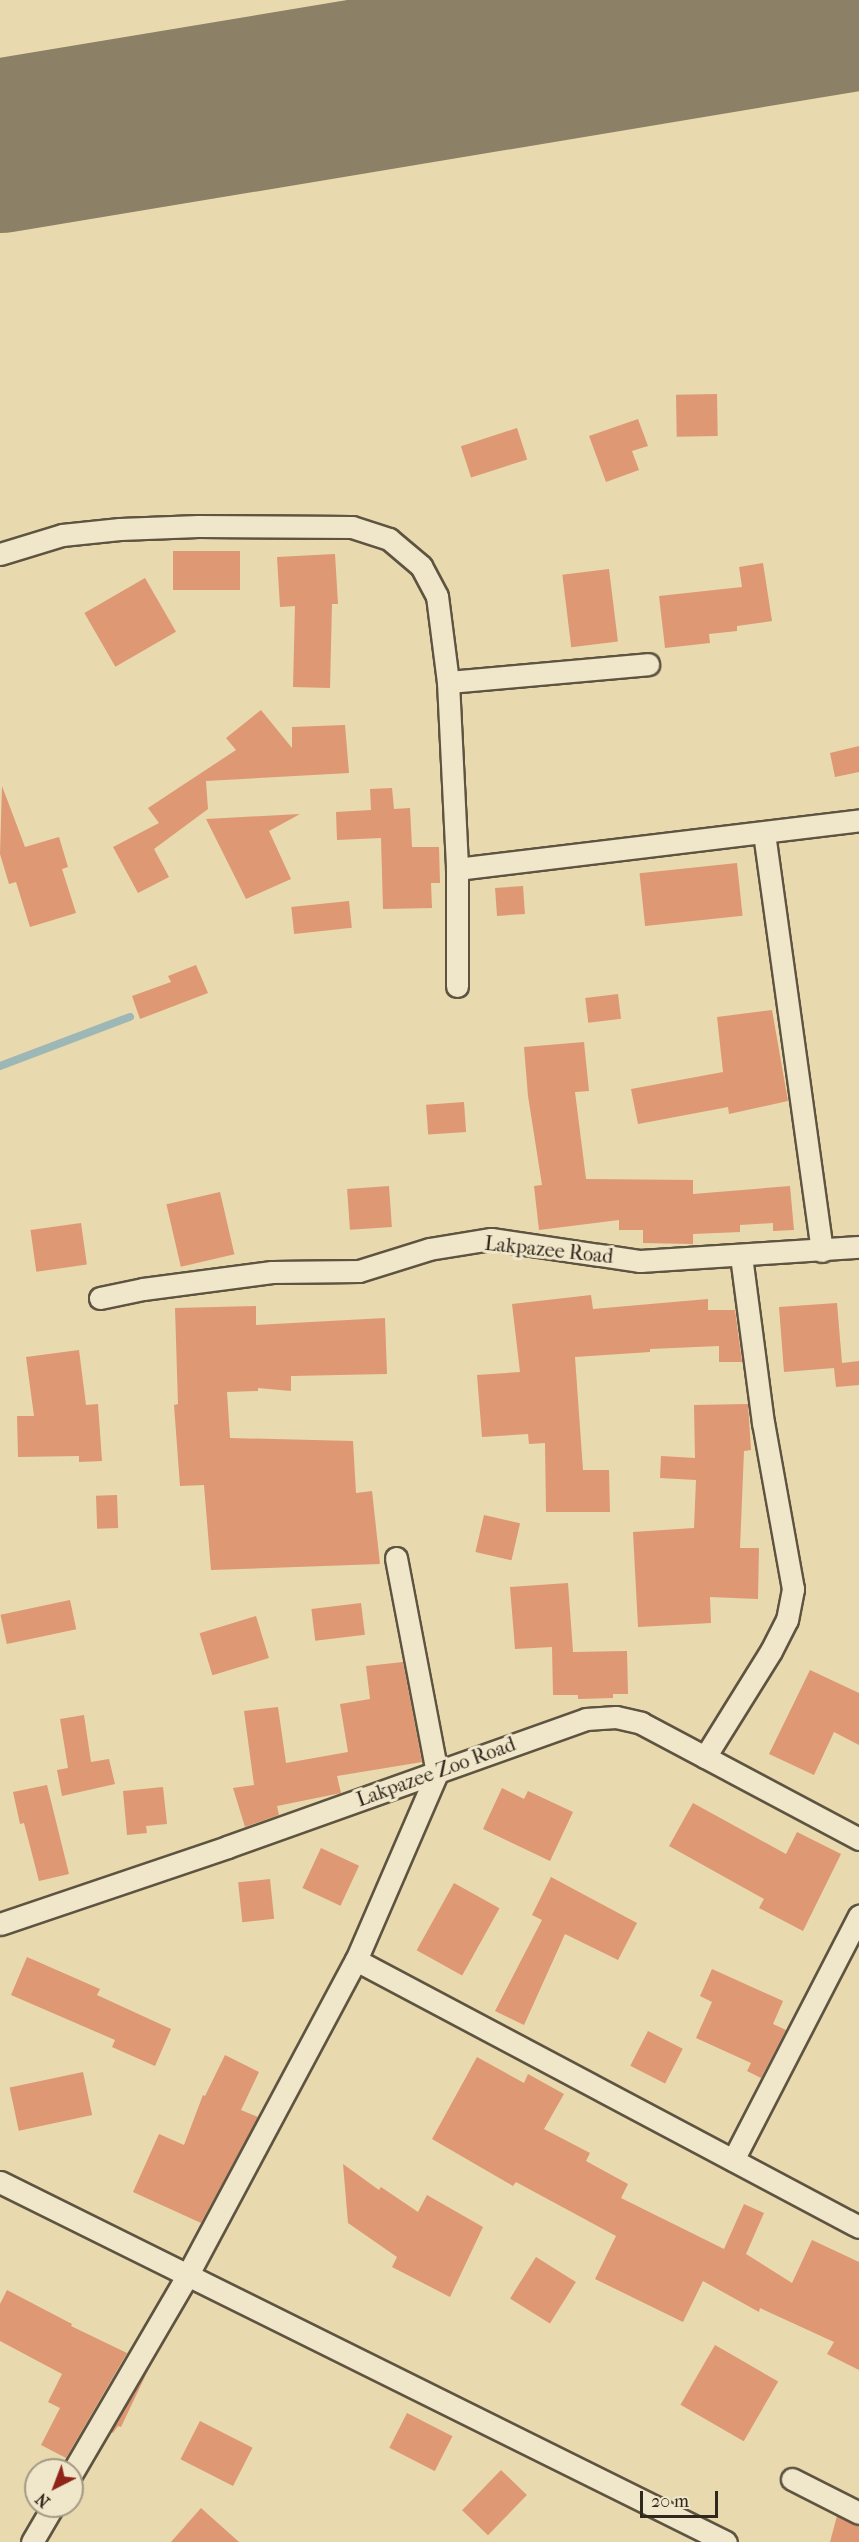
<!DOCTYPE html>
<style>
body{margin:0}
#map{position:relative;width:859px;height:2542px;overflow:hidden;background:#e8d9ae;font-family:"IM FELL French Canon",serif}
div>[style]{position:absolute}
.stream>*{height:8px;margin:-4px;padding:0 4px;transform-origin:4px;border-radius:4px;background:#9cb7b6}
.runway>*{height:174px;margin:-87px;padding:0 87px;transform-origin:87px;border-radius:87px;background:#8c8066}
.building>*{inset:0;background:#de9873;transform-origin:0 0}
.roads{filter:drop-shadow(2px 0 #5e5441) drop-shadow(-2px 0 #5e5441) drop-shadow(0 2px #5e5441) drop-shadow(0 -2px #5e5441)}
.minor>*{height:21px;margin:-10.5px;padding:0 10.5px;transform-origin:10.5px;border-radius:10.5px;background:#f0e6ca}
span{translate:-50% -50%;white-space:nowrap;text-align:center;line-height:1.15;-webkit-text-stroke:6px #f0e6ca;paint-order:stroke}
.street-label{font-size:20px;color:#30271d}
.north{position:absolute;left:24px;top:2458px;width:60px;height:60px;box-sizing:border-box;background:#f0e6ca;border:2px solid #a39a85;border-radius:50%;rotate:222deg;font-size:16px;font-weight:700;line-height:24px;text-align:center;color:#30271d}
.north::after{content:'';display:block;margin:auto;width:21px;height:27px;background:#8f2418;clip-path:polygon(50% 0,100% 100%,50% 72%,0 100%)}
.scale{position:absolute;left:640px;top:2491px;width:78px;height:27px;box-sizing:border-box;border:3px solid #30271d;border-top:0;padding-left:8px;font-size:18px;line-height:21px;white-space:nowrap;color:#30271d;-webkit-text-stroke:4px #f0e6ca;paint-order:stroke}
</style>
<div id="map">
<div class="stream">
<div style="left:0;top:1066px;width:139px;rotate:-20.7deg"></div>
</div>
<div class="runway">
<div style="left:0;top:146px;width:871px;rotate:-9.45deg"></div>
</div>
<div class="building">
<div style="left:717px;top:394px;width:42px;height:41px;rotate:89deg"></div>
<div style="clip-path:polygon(638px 419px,648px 446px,632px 451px,639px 470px,606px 482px,589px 436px)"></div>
<div style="left:517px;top:428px;width:33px;height:59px;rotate:72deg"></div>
<div style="left:173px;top:551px;width:67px;height:39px"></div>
<div style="clip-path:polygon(335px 554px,338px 604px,332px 604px,330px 688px,293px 687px,295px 606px,280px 607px,277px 557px)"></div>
<div style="clip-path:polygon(763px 563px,772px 621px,737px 626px,737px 631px,709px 634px,710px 643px,665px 648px,659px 596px,742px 587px,739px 567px)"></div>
<div style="left:609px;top:569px;width:73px;height:47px;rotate:83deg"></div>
<div style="left:145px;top:578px;width:62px;height:70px;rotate:60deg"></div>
<div style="clip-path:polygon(261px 710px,292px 748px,292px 727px,345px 725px,349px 773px,206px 781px,208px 809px,154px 849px,169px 877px,138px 893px,113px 847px,159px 823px,148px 808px,236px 750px,226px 738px)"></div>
<div style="clip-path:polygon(859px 746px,859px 772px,835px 777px,830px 753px)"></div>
<div style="clip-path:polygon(2px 786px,25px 847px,59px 837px,68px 867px,62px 869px,76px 913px,30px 927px,16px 882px,9px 884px,0 854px)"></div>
<div style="clip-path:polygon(392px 788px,394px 809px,410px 808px,412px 847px,439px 847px,440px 883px,431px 883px,432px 908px,383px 909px,381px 838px,337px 840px,336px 812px,371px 810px,370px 789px)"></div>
<div style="clip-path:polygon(300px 814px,269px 831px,291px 879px,246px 899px,206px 819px)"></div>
<div style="left:737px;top:863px;width:53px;height:98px;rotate:84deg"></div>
<div style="left:523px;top:886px;width:28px;height:28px;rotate:86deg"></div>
<div style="left:349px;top:901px;width:27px;height:58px;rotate:84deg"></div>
<div style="clip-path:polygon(196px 965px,208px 993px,140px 1019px,132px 996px,171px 982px,168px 976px)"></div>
<div style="left:618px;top:994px;width:25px;height:33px;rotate:83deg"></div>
<div style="clip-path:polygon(772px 1010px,788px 1101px,729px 1114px,728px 1107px,638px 1124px,631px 1089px,723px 1072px,717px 1017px)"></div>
<div style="clip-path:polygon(584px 1042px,589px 1091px,575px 1092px,586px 1179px,693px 1180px,693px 1194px,790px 1186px,794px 1230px,773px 1231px,773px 1223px,740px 1225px,740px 1232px,693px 1234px,693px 1244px,643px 1243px,643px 1230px,619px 1230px,619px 1220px,539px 1230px,534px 1186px,542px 1185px,528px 1096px,524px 1047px)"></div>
<div style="left:464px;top:1102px;width:30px;height:38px;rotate:86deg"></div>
<div style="left:389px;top:1186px;width:41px;height:42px;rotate:86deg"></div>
<div style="left:220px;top:1192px;width:64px;height:55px;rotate:77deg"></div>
<div style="left:81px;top:1223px;width:42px;height:51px;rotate:82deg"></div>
<div style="clip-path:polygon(591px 1295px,593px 1309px,708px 1299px,708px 1310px,735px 1310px,742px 1362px,719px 1362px,719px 1346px,650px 1349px,650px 1352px,575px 1357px,583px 1470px,609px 1470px,610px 1512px,546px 1512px,545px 1443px,529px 1444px,528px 1434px,482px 1437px,477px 1375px,520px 1372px,512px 1304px)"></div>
<div style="clip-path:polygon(837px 1303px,842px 1363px,859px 1361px,859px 1385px,836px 1387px,834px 1368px,784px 1372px,779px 1307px)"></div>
<div style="clip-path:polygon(256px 1306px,256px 1325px,385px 1318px,387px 1374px,291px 1376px,291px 1391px,258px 1388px,258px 1391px,227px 1392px,230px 1438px,353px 1441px,356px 1493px,372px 1491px,380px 1564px,211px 1570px,204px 1485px,180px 1486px,174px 1405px,178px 1404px,175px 1308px)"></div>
<div style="clip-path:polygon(79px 1350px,86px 1405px,98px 1404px,102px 1461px,79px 1462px,79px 1456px,18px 1457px,17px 1416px,34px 1416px,26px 1357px)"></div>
<div style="clip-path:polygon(748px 1404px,751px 1450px,744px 1451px,740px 1548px,759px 1548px,758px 1599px,710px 1597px,711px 1623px,638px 1627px,633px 1532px,694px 1528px,696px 1480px,660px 1478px,661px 1456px,695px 1458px,694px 1405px)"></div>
<div style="left:117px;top:1495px;width:33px;height:21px;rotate:88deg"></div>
<div style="left:484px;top:1515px;width:37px;height:38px;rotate:13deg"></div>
<div style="clip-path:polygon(568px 1583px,573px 1652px,627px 1651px,628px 1694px,613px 1694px,613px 1698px,578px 1699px,578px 1695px,553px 1695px,552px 1647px,515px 1649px,510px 1587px)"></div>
<div style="left:70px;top:1600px;width:30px;height:71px;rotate:78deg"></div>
<div style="left:361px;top:1603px;width:32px;height:50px;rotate:83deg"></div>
<div style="left:256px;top:1616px;width:44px;height:59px;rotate:73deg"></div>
<div style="clip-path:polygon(403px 1662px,422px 1762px,337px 1776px,341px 1793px,277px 1806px,279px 1815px,245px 1827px,233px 1788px,254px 1785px,244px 1711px,278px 1707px,286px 1763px,348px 1752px,340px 1704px,370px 1699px,366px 1666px)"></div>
<div style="clip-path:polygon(810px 1670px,859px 1693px,859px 1745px,834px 1732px,814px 1775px,769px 1754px)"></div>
<div style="clip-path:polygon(84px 1715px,91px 1762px,109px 1759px,115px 1784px,62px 1796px,57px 1770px,68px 1768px,60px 1719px)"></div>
<div style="clip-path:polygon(47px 1785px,69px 1874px,39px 1881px,24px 1823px,20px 1824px,13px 1792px)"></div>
<div style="clip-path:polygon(163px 1787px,167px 1824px,146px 1826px,147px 1833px,127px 1835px,123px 1791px)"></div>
<div style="clip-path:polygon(502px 1788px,524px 1799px,528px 1791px,573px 1812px,550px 1861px,483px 1829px)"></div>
<div style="clip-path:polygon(693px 1803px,786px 1854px,797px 1832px,841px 1854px,803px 1931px,759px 1908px,764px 1899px,669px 1846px)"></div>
<div style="left:321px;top:1848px;width:42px;height:44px;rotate:25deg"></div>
<div style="clip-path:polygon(551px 1877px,637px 1923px,618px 1960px,565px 1934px,524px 2025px,495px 2011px,542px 1920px,532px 1915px)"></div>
<div style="left:270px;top:1879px;width:40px;height:32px;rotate:84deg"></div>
<div style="left:454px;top:1883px;width:52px;height:77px;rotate:29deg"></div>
<div style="clip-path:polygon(27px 1957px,100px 1989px,97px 1995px,171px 2029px,155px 2066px,112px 2047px,115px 2040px,11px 1995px)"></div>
<div style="clip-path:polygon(712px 1969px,783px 2001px,773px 2024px,786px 2030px,761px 2078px,747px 2071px,751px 2063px,696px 2038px,712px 2002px,700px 1996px)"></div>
<div style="left:648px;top:2031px;width:39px;height:39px;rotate:27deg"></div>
<div style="clip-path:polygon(225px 2055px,259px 2072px,241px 2110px,258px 2117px,201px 2223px,133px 2192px,159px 2134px,184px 2145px,203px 2095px,205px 2096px)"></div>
<div style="clip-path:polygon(477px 2057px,524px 2083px,528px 2074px,564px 2094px,544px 2129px,590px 2153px,586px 2161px,628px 2184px,621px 2198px,724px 2249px,744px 2204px,764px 2213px,746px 2254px,792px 2283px,812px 2240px,859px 2262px,859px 2370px,827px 2354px,834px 2342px,760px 2308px,759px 2312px,703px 2281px,683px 2322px,595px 2279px,616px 2236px,516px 2182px,513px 2186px,432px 2139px)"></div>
<div style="left:83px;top:2072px;width:44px;height:75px;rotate:78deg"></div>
<div style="clip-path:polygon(343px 2164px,379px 2190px,381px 2187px,418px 2212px,427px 2195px,483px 2227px,450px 2297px,392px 2267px,397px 2257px,348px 2223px)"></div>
<div style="left:536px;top:2257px;width:47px;height:49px;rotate:32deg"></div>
<div style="clip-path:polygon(7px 2290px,72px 2324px,71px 2326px,127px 2353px,66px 2458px,41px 2445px,60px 2408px,48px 2402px,62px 2374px,0 2341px,0 2304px)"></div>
<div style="left:715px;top:2345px;width:73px;height:69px;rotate:30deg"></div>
<div style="clip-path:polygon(151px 2364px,121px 2427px,118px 2426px,113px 2433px,111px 2432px)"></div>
<div style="left:407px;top:2413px;width:51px;height:39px;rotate:27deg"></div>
<div style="left:200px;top:2421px;width:59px;height:43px;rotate:27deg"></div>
<div style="left:501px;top:2470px;width:36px;height:56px;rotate:44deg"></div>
<div style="clip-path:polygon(201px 2508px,239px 2542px,171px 2542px)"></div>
<div style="clip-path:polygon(837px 2516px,859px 2526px,859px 2542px,830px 2542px)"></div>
</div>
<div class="roads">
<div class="minor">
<div style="left:0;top:554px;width:65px;rotate:-17deg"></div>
<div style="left:62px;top:535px;width:58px;rotate:-5.9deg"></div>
<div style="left:120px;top:529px;width:78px;rotate:-2.2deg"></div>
<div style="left:198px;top:526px;width:154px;rotate:0.4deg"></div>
<div style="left:352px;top:527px;width:39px;rotate:18deg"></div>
<div style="left:389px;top:539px;width:42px;rotate:40.2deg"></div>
<div style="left:421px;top:566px;width:34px;rotate:62deg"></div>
<div style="left:437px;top:596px;width:87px;rotate:82.7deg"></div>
<div style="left:448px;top:682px;width:187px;rotate:87.2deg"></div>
<div style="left:457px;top:869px;width:117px;rotate:90deg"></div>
<div style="left:448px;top:682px;width:201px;rotate:-5.1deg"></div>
<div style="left:764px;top:833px;width:422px;rotate:82.1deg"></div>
<div style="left:457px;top:869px;width:405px;rotate:-6.9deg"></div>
<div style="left:100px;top:1298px;width:44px;rotate:-11.8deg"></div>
<div style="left:143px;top:1289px;width:130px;rotate:-7.5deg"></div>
<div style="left:272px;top:1272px;width:87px;rotate:-0.7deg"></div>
<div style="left:359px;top:1271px;width:73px;rotate:-17.4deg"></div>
<div style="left:429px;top:1249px;width:63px;rotate:-9.2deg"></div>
<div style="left:491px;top:1239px;width:151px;rotate:8.4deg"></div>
<div style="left:640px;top:1261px;width:219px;rotate:-3.7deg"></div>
<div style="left:396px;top:1558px;width:219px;rotate:79.2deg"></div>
<div style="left:437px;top:1773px;width:204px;rotate:113.4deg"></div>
<div style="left:356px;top:1960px;width:569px;rotate:27.96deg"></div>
<div style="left:705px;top:1757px;width:125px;rotate:-58.1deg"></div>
<div style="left:771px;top:1651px;width:35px;rotate:-63deg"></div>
<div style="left:787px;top:1620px;width:32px;rotate:-79deg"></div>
<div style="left:793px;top:1589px;width:169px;rotate:-100.2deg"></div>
<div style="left:763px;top:1423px;width:168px;rotate:-97.5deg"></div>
<div style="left:0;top:1924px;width:240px;rotate:-18.7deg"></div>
<div style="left:227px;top:1847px;width:381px;rotate:-19.6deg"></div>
<div style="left:586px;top:1719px;width:30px;rotate:-4deg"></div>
<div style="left:616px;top:1717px;width:26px;rotate:13deg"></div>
<div style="left:641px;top:1723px;width:247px;rotate:28deg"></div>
<div style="left:733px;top:2160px;width:275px;rotate:-62.7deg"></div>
<div style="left:0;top:2182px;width:810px;rotate:26.38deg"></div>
<div style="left:72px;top:2473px;width:228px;rotate:-59.7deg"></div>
<div style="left:187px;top:2276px;width:358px;rotate:-61.9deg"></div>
<div style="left:792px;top:2479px;width:75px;rotate:26.9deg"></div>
<div style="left:32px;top:2542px;width:42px;rotate:-59.7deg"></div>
</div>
</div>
<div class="street-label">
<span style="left:549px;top:1250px;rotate:6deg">Lakpazee Road</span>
<span style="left:436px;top:1772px;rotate:-20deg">Lakpazee Zoo Road</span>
</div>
<div class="north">N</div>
<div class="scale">20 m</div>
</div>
